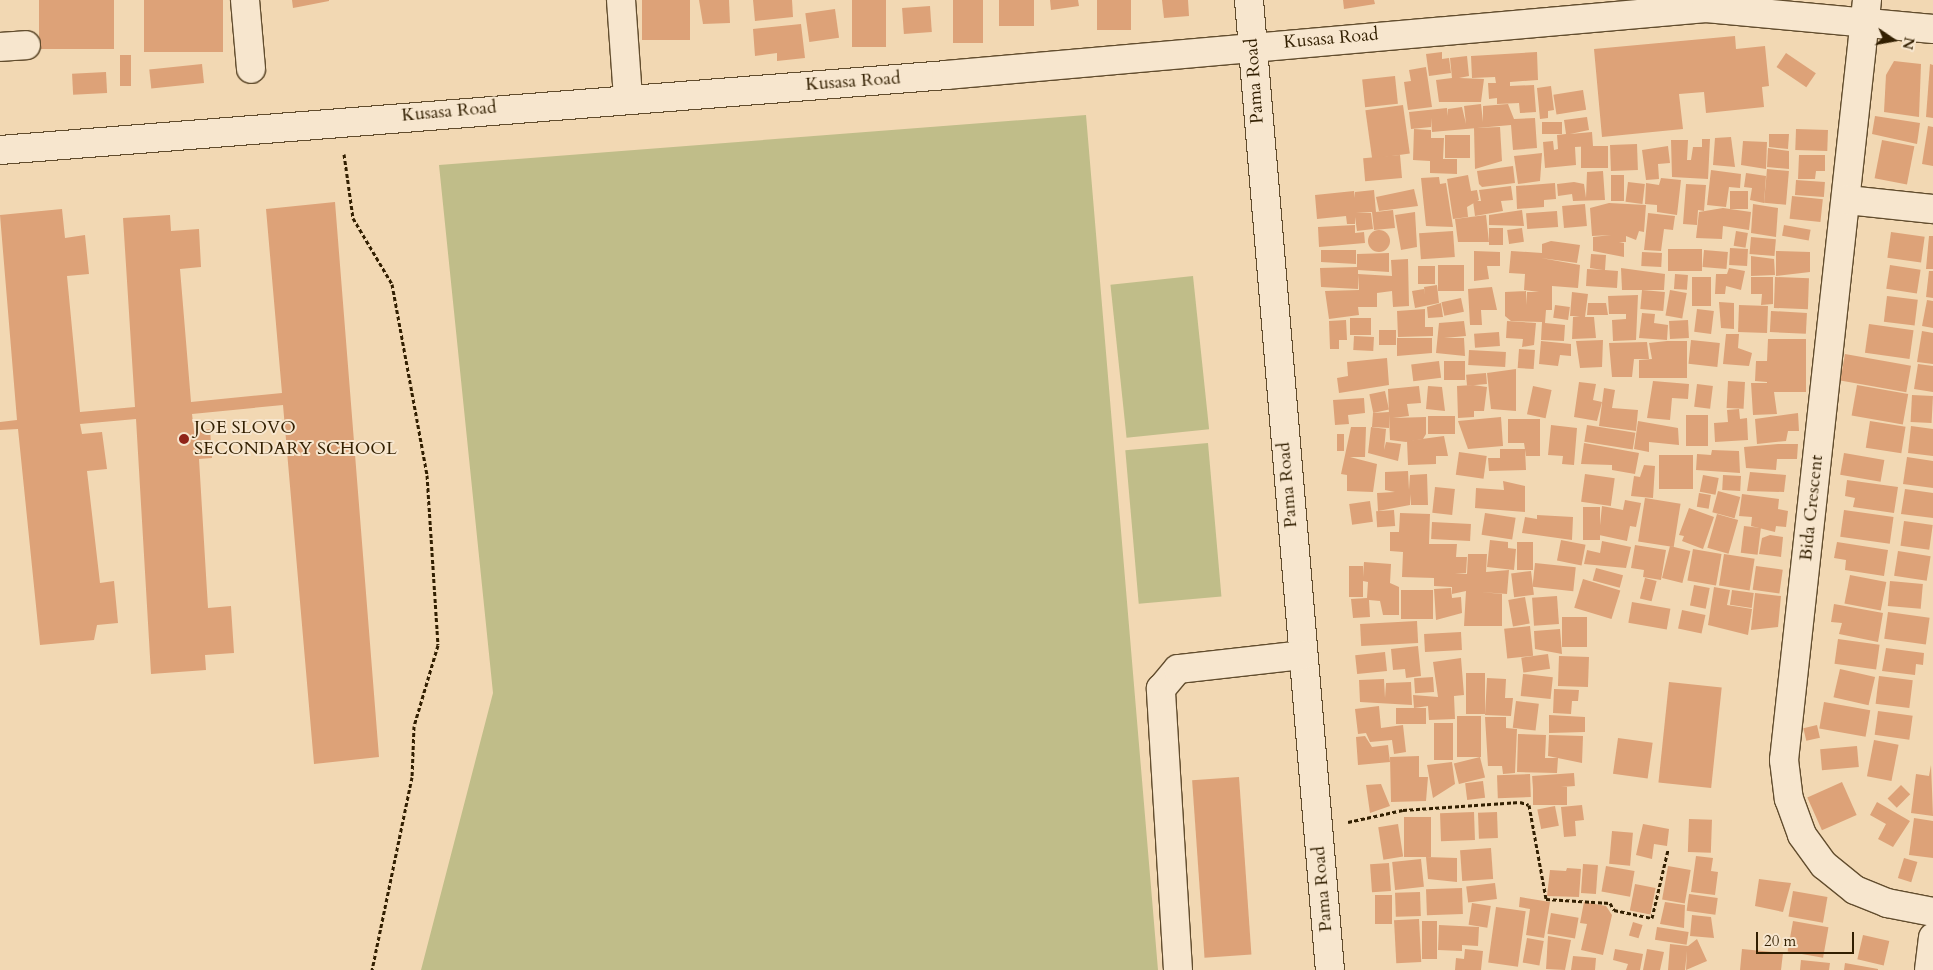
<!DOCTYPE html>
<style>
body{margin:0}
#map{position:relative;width:1933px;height:970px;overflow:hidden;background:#f2d8b3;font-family:Cardo,serif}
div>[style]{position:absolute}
.green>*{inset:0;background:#c0bd89;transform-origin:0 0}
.building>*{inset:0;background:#dda278;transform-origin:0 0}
.round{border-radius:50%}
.path>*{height:3px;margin-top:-1.5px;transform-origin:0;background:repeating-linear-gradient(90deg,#321f01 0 4px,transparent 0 6.5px)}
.roads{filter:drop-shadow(1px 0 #624d2e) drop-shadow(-1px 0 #624d2e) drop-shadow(0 1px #624d2e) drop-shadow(0 -1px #624d2e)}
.minor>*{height:28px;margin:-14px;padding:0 14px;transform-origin:14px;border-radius:14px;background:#f7e6ce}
.dots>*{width:14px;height:14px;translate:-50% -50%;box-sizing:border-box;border:2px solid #f7e6ce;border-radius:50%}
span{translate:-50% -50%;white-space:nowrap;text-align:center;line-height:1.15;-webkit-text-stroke:4px #f7e6ce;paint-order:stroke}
.street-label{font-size:18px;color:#321f01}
.poi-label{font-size:18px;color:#321f01}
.left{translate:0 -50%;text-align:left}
.north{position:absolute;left:1868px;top:15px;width:50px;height:50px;-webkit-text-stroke:4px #f7e6ce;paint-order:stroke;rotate:102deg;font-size:14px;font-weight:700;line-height:20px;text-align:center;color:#321f01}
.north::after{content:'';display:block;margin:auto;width:18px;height:22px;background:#321f01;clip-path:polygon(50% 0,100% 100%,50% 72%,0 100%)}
.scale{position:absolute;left:1756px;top:932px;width:98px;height:22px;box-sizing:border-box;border:2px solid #321f01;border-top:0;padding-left:6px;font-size:15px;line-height:18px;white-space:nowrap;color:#321f01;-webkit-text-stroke:4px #f7e6ce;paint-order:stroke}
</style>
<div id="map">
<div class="green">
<div style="clip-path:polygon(1086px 115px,1158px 970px,421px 970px,493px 693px,439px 165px)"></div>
<div style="left:1193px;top:276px;width:154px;height:83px;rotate:84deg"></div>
<div style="left:1208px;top:443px;width:154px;height:83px;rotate:85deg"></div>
</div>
<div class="building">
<div style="left:39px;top:0;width:75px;height:49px"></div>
<div style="left:144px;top:0;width:79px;height:52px"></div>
<div style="clip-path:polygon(292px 0,329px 0,329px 1px,293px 8px)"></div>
<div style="left:642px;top:0;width:48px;height:40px"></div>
<div style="clip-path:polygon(699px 0,729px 0,730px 23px,703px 24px)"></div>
<div style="clip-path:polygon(753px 0,792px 0,793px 17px,755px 21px)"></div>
<div style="left:852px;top:0;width:34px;height:47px"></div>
<div style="left:953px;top:0;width:30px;height:43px"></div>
<div style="left:999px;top:0;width:35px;height:26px"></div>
<div style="clip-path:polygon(1050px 0,1078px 0,1079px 6px,1051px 10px)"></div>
<div style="left:1097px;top:0;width:34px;height:30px"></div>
<div style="clip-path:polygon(1162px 0,1188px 0,1189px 16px,1164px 18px)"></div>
<div style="clip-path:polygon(1343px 0,1374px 0,1375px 4px,1344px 9px)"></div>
<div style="left:930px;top:6px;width:26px;height:28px;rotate:86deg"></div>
<div style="left:835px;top:9px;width:29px;height:30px;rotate:82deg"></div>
<div style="clip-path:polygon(801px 24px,805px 58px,777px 61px,777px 53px,755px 56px,753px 29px)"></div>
<div style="clip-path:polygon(1735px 36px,1736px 49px,1765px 46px,1769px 86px,1762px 87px,1764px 107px,1706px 113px,1704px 92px,1679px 94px,1683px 129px,1602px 137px,1594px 49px)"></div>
<div style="clip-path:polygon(1442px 52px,1442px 59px,1449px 58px,1451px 73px,1429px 76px,1426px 54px)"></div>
<div style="clip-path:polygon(1537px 52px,1538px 80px,1510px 82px,1510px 86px,1534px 85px,1536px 112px,1520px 113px,1519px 103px,1497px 104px,1497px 98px,1489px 99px,1488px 83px,1496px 83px,1495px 77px,1472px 78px,1471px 56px)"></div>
<div style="left:1786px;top:53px;width:36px;height:17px;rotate:34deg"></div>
<div style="left:120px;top:55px;width:11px;height:31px"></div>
<div style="clip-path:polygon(1467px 56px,1469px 76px,1459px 78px,1484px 79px,1481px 102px,1439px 102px,1436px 80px,1452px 78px,1450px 58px)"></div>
<div style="clip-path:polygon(1894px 61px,1921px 64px,1919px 117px,1884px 112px,1886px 75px)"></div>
<div style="left:202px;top:64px;width:19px;height:53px;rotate:84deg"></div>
<div style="clip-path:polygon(1930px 64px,1933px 65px,1933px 118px,1926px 117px)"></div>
<div style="clip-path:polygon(1426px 67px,1432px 107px,1408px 110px,1404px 82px,1411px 81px,1409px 70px)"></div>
<div style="left:106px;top:72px;width:21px;height:34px;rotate:87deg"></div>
<div style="left:1395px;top:76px;width:28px;height:33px;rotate:84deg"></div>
<div style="clip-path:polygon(1551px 86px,1554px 110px,1548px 111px,1548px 118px,1540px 119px,1537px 88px)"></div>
<div style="left:1583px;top:90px;width:20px;height:30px;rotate:81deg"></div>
<div style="clip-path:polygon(1481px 104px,1483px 122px,1483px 106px,1508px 104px,1514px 119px,1535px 118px,1537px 148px,1513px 150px,1511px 125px,1432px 132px,1431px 118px,1431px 127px,1411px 129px,1409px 112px,1447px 108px,1448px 116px,1448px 109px,1462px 107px,1466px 124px,1464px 106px)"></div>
<div style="left:1403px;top:105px;width:49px;height:38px;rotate:82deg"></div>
<div style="clip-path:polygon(1875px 116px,1920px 123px,1917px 144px,1872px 134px)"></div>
<div style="clip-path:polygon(1587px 117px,1589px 130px,1570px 134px,1592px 132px,1593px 146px,1575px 147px,1576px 165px,1545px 168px,1543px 142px,1553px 141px,1554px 150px,1558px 149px,1557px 135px,1566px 134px,1564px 120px)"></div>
<div style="left:1542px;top:122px;width:20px;height:12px"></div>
<div style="clip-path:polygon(1928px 126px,1933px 127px,1933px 166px,1922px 164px)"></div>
<div style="clip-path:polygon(1500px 127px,1502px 161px,1475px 169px,1474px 128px)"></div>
<div style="clip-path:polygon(1414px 129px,1431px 130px,1431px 138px,1444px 138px,1443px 159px,1457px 159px,1457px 174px,1430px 173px,1430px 161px,1413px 160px)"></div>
<div style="left:1796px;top:129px;width:32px;height:21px;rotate:2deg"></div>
<div style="clip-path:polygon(1769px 134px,1789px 134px,1788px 149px,1769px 147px)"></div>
<div style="left:1470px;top:135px;width:23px;height:25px;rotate:90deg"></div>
<div style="clip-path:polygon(1731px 137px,1735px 167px,1713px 165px,1715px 138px)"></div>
<div style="clip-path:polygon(1702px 139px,1710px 139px,1708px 179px,1672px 177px,1671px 140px,1688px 140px,1687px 160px,1691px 160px,1693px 147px,1702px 147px)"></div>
<div style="left:1882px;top:140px;width:33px;height:39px;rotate:11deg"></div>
<div style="clip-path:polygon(1743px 141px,1767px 142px,1766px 169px,1741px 165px)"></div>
<div style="left:1637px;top:144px;width:26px;height:27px;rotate:88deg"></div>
<div style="left:1608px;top:146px;width:22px;height:27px;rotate:90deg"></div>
<div style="clip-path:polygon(1668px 146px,1670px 163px,1658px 164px,1659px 179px,1646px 180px,1642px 150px)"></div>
<div style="clip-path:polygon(1768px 148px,1789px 151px,1789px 169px,1767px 167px)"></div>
<div style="clip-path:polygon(1542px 153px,1540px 181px,1518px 184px,1514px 156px)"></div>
<div style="left:1400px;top:155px;width:23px;height:37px;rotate:85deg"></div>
<div style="clip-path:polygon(1799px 155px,1825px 155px,1825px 171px,1816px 171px,1815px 179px,1798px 179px)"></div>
<div style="clip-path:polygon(1513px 166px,1515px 183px,1482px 187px,1479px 184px,1477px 171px)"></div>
<div style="left:1767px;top:169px;width:22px;height:34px;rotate:5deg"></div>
<div style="clip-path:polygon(1711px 170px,1741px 174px,1740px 188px,1729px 187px,1726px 207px,1707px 205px)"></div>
<div style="clip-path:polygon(1603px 171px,1605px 200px,1573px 201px,1572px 194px,1558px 196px,1557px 184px,1574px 182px,1584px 184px,1586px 198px,1587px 172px)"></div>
<div style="clip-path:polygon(1746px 173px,1766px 176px,1764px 203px,1750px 200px,1752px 188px,1744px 187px)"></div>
<div style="clip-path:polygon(1468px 175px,1471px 191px,1477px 190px,1479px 200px,1467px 207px,1468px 217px,1453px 219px,1447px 179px)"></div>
<div style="left:1611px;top:175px;width:13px;height:26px"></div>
<div style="clip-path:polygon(1439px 177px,1440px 184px,1446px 183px,1453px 227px,1426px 226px,1421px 178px)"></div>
<div style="clip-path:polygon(1661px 178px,1681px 180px,1677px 215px,1657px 212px,1657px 205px,1645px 204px,1646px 183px,1659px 185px)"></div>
<div style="left:1796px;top:180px;width:29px;height:15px;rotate:4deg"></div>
<div style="left:1628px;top:182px;width:17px;height:20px;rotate:7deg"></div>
<div style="clip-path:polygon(1555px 183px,1556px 199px,1544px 200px,1544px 207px,1517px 209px,1516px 186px)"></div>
<div style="clip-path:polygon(1686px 184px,1706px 185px,1704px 211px,1698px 210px,1697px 225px,1683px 224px)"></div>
<div style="clip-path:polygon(1511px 186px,1513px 200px,1501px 201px,1503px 211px,1475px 216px,1473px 201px,1481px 201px,1479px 190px)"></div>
<div style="clip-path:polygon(1414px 189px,1418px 206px,1379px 211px,1376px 197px)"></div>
<div style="clip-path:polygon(1374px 190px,1376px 212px,1393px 210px,1395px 228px,1374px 230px,1372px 212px,1356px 213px,1371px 213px,1373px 229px,1357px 231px,1355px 217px,1355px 224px,1347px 224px,1346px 216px,1317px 219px,1315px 195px,1354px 191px,1355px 198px,1355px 192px)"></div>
<div style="left:1730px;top:191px;width:18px;height:18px"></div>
<div style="left:1792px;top:196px;width:31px;height:23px;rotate:6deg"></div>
<div style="clip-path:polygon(335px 202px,379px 757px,314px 764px,283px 405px,192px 414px,194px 431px,210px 429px,212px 458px,199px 459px,208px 608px,231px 606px,234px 653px,205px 655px,206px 670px,151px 674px,136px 419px,80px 424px,82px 434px,102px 432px,107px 469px,87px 471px,100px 583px,114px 581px,118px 623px,97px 625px,94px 640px,40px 645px,18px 429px,0 430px,0 422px,17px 420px,0 215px,62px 209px,65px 238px,85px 235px,89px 274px,67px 276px,80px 412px,135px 407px,123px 218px,170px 215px,171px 231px,199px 229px,201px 267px,180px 269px,191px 402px,282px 393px,266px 209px)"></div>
<div style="clip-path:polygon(1609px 203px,1646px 205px,1644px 232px,1639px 231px,1636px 240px,1626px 236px,1626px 242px,1619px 242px,1624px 243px,1624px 257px,1593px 251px,1593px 237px,1611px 235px,1592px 236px,1590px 208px)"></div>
<div style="left:1585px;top:204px;width:22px;height:23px;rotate:85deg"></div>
<div style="clip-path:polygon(1753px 204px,1778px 208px,1776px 237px,1751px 233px)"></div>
<div style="clip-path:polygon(1723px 208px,1751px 212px,1749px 230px,1723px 226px,1722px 239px,1696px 238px,1699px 212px)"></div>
<div style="clip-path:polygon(1522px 210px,1524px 226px,1489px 225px,1489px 215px)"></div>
<div style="left:1557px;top:211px;width:16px;height:31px;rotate:86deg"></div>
<div style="clip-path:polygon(1415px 212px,1417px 247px,1401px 250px,1395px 215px)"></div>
<div style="clip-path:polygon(1648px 213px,1675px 216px,1673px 230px,1664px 229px,1661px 251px,1644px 250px)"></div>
<div style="clip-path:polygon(1486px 215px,1489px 242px,1458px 242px,1455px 219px)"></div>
<div style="clip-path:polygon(1355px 225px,1355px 233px,1364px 232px,1365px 243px,1319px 247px,1318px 227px)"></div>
<div style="left:1784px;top:225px;width:27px;height:11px;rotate:10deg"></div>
<div style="left:1489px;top:228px;width:14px;height:17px"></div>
<div style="left:1522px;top:228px;width:14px;height:15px;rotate:82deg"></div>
<div class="round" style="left:1368px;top:230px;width:22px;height:22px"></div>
<div style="left:1453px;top:231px;width:26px;height:34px;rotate:86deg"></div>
<div style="left:1736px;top:231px;width:12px;height:15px;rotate:9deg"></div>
<div style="left:1891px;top:232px;width:34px;height:26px;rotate:8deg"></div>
<div style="clip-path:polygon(1929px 236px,1933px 236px,1933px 269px,1926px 269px)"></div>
<div style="left:1751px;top:237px;width:25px;height:17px;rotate:5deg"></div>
<div style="clip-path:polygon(1551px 241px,1580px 245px,1577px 263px,1541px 258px,1580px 265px,1578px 288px,1552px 286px,1552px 310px,1546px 310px,1545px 323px,1565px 325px,1564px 341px,1541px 340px,1542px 322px,1511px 321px,1505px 316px,1505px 292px,1526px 291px,1526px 305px,1527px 292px,1539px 292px,1524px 290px,1525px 274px,1509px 273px,1511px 251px,1542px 253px,1542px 244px)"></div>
<div style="left:1730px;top:248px;width:18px;height:17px;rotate:3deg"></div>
<div style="left:1668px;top:249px;width:34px;height:22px"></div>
<div style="clip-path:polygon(1321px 250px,1356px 250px,1356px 264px,1321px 262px)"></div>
<div style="left:1704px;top:250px;width:24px;height:17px;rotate:5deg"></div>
<div style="clip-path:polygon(1474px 251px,1500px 252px,1500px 266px,1487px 266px,1489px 279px,1474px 281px)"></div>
<div style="clip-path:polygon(1776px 251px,1810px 252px,1810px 272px,1776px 276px)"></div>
<div style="left:1642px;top:252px;width:20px;height:14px;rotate:3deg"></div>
<div style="clip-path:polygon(1389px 253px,1389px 272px,1358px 270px,1358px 289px,1321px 287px,1320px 268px,1357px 267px,1357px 254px)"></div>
<div style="clip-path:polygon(1591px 254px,1606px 255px,1605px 270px,1618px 271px,1617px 288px,1586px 286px,1587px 269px,1603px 270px,1590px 268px)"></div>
<div style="clip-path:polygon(1751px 256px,1774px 259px,1775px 275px,1751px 276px)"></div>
<div style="clip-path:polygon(1408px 259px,1409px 306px,1393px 307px,1392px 291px,1377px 293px,1377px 307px,1358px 307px,1359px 315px,1329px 319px,1325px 291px,1359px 290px,1358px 274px,1392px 276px,1391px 260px)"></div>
<div style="left:1438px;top:265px;width:26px;height:26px"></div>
<div style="left:1890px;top:265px;width:31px;height:24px;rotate:9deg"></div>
<div style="left:1418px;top:266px;width:17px;height:18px"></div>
<div style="clip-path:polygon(1621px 268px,1665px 274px,1664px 290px,1622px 290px)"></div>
<div style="clip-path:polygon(1729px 268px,1745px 271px,1741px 290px,1726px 286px,1725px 294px,1715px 294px,1716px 274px,1727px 274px)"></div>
<div style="clip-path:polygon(1929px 271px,1933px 271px,1933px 298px,1926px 297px)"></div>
<div style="left:1675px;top:274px;width:13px;height:15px;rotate:4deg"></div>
<div style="left:1692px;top:277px;width:19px;height:29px"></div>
<div style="clip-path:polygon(1751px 277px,1773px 277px,1773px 304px,1761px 305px,1762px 294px,1751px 294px)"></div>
<div style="left:1775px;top:277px;width:34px;height:31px;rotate:2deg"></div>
<div style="clip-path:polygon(1437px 285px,1439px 303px,1415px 308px,1412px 291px,1424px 289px,1425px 295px,1424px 287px)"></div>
<div style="clip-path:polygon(1492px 287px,1497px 310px,1481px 310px,1482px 325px,1470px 325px,1468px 289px)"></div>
<div style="left:1642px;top:290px;width:23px;height:19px;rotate:5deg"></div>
<div style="left:1670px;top:290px;width:17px;height:26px;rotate:10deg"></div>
<div style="clip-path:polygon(1572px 292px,1588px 294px,1585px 317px,1594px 317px,1596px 338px,1572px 339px,1573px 317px,1580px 316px,1570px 316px)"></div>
<div style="clip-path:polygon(1638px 295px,1636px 340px,1613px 341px,1612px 320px,1626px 319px,1626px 314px,1609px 314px,1608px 296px)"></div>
<div style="left:1887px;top:296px;width:31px;height:26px;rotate:7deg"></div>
<div style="left:1461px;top:298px;width:14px;height:20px;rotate:78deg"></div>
<div style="clip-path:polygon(1927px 300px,1933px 301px,1933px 328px,1922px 326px)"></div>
<div style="clip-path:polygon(1719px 302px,1734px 303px,1734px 329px,1721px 328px)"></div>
<div style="clip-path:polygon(1441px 303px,1443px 317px,1428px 318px,1427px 307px)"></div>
<div style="clip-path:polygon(1588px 303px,1606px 303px,1608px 315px,1587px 315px)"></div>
<div style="left:1555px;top:305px;width:15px;height:13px;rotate:8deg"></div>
<div style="left:1739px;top:305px;width:29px;height:27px;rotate:2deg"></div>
<div style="clip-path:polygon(1425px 309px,1425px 327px,1433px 327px,1433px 336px,1398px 337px,1397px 311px)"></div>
<div style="left:1697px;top:309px;width:17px;height:23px;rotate:7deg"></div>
<div style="left:1771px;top:311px;width:36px;height:21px;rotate:3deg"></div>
<div style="clip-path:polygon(1642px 313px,1655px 314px,1654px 323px,1668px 325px,1667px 340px,1639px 338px)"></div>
<div style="left:1350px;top:318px;width:21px;height:17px"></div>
<div style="clip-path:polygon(1346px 320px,1347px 340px,1339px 340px,1339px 349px,1330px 349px,1329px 321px)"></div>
<div style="left:1688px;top:320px;width:18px;height:19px;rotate:87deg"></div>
<div style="clip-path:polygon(1464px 321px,1466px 336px,1444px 338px,1464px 338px,1465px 356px,1436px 353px,1439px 323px)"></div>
<div style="clip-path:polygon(1507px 321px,1536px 323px,1534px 345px,1522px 347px,1523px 339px,1506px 338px)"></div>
<div style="left:1869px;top:324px;width:45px;height:29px;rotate:8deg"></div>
<div style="left:1379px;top:330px;width:17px;height:15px"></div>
<div style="clip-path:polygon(1922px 331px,1933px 333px,1933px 364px,1917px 362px)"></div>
<div style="left:1499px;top:332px;width:14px;height:25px;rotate:86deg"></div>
<div style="clip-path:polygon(1726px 334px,1739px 334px,1738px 348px,1752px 353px,1749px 366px,1723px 364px)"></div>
<div style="left:1354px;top:336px;width:20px;height:14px;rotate:3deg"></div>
<div style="clip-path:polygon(1397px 338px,1432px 338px,1432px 353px,1397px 356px)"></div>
<div style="clip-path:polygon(1768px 339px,1806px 339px,1806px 392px,1774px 392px,1777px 414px,1753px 415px,1751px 383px,1767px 383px,1767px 388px,1767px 382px,1755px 381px,1756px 361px,1767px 361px)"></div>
<div style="clip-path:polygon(1603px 340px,1602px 367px,1580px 368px,1576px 341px)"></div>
<div style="left:1691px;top:340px;width:29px;height:24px;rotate:6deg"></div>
<div style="clip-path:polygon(1541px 341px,1571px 344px,1571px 356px,1560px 355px,1558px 366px,1539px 364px)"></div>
<div style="clip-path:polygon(1667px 341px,1687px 341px,1687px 378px,1639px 378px,1639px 360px,1652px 359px,1649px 343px)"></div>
<div style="clip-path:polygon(1647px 342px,1649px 359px,1634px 359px,1632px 377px,1612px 377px,1609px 343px)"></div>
<div style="left:1519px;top:349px;width:16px;height:19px;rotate:4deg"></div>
<div style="left:1469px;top:350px;width:37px;height:15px;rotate:3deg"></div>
<div style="left:1845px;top:354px;width:67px;height:27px;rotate:10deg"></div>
<div style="clip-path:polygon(1387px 358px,1389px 385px,1339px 393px,1337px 378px,1348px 376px,1347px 362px)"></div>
<div style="left:1439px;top:361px;width:17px;height:28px;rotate:83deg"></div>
<div style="left:1465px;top:361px;width:19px;height:21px;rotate:90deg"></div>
<div style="clip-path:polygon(1918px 364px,1933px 366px,1933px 392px,1914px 389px)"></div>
<div style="clip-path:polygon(1516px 369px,1516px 411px,1491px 409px,1487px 373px)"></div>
<div style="left:1486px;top:373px;width:11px;height:20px;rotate:85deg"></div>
<div style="clip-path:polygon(1653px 381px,1689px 384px,1688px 399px,1672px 398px,1670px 420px,1647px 418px)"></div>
<div style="left:1728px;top:381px;width:17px;height:27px;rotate:3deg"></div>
<div style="clip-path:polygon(1579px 382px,1596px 384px,1593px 400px,1602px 402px,1597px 421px,1574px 417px)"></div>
<div style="left:1697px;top:384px;width:16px;height:23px;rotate:7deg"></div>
<div style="clip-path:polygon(1473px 385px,1487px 387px,1484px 411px,1474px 411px,1474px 417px,1458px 418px,1457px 386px)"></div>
<div style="left:1857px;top:385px;width:52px;height:31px;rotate:10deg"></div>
<div style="clip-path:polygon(1419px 386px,1421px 403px,1407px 404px,1409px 416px,1393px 418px,1426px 417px,1426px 434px,1423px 439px,1406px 442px,1390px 440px,1388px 389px)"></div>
<div style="clip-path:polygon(1428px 386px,1442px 387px,1445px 411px,1426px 409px)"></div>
<div style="left:1533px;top:386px;width:19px;height:29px;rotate:12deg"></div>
<div style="clip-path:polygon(1604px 388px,1615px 390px,1612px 408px,1638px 410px,1636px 431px,1599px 426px)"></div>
<div style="left:1385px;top:391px;width:19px;height:16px;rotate:78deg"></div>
<div style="left:1912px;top:395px;width:21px;height:27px;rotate:3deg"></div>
<div style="clip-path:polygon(1364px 398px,1365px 413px,1348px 415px,1349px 424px,1335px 425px,1333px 400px)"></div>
<div style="clip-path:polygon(1739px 409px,1740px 419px,1747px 418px,1748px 440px,1715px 442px,1714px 423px,1728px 422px,1727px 410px)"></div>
<div style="clip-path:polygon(1389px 412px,1389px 428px,1372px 427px,1373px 413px)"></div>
<div style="clip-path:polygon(1798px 413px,1799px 431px,1788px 431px,1786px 441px,1757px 444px,1755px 419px)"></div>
<div style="left:1686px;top:415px;width:22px;height:31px"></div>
<div style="left:1428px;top:416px;width:27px;height:18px"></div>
<div style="clip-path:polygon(1501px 417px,1503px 446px,1468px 449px,1458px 421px)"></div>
<div style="clip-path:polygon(1508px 419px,1540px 419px,1540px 456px,1526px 456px,1524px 443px,1508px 443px)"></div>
<div style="clip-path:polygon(1638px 421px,1678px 428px,1679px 445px,1649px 442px,1649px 452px,1634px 449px)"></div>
<div style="left:1870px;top:421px;width:36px;height:27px;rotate:9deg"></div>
<div style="clip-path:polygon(1551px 425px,1577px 428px,1574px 465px,1562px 464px,1563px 456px,1548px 455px)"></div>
<div style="left:1587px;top:425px;width:49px;height:17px;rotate:9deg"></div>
<div style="clip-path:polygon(1911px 426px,1933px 429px,1933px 456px,1908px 453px)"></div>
<div style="clip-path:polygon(1351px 427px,1366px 427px,1365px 457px,1350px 457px,1377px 464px,1373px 492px,1347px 491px,1347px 475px,1341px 474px)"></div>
<div style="clip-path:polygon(1371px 427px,1386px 429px,1384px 450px,1386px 442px,1401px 444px,1398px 461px,1368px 453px)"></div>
<div style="left:1337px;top:434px;width:7px;height:17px"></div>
<div style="clip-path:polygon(1444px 436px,1448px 456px,1436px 456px,1436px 464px,1408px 465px,1407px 441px)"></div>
<div style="clip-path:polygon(1584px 443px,1639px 453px,1635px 474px,1612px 470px,1612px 465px,1581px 464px)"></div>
<div style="clip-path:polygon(1778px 444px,1798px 444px,1797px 459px,1777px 459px,1776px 470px,1746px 468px,1744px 447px)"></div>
<div style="clip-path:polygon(1500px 449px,1525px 449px,1526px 470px,1489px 471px,1488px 458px,1500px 458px)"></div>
<div style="clip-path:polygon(1712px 450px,1739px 451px,1740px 473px,1696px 470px,1697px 454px,1711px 455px)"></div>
<div style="left:1459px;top:452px;width:28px;height:23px;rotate:8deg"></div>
<div style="left:1844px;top:453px;width:41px;height:22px;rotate:10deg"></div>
<div style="left:1659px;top:455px;width:34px;height:34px"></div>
<div style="clip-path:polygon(1907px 457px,1933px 461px,1933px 488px,1903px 484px)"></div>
<div style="clip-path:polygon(1644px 465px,1655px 466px,1653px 498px,1631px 496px,1634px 476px,1640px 477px)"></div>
<div style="clip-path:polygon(1408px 471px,1409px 490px,1410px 475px,1427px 474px,1428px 505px,1411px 505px,1410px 494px,1410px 505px,1378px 511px,1377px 493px,1395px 492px,1385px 490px,1385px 472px)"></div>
<div style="clip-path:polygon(1750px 472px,1786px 475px,1784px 492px,1747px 491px)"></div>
<div style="left:1585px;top:474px;width:30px;height:28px;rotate:8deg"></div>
<div style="left:1703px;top:475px;width:16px;height:17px;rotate:11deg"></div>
<div style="left:1723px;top:475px;width:18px;height:15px;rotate:3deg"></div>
<div style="clip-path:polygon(1847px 480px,1898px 487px,1894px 513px,1853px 507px,1855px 498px,1845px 496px)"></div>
<div style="clip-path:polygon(1503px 481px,1525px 486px,1525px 512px,1475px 508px,1476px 488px,1504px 490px)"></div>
<div style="left:1435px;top:487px;width:20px;height:26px;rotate:6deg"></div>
<div style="clip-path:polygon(1905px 489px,1933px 493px,1933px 518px,1901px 514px)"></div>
<div style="left:1718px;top:491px;width:23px;height:22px;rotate:15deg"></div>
<div style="left:1699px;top:493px;width:12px;height:14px;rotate:9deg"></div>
<div style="clip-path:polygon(1742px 494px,1779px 499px,1778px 509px,1788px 511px,1786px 527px,1776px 526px,1775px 532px,1751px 526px,1752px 517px,1739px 516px)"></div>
<div style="left:1645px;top:498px;width:36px;height:44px;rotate:9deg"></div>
<div style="clip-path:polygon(1625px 500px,1641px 503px,1636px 527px,1630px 526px,1627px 541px,1599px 535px,1602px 506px,1623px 510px)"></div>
<div style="left:1370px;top:501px;width:21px;height:21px;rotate:82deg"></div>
<div style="left:1583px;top:507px;width:17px;height:33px"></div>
<div style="clip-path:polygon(1689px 508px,1714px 517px,1703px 549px,1682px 541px,1684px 536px,1679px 535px)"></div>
<div style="left:1394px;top:510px;width:16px;height:18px;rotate:86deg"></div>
<div style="left:1844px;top:510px;width:50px;height:27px;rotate:8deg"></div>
<div style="clip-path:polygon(1400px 513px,1430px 514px,1429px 544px,1457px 544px,1456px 557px,1467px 557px,1466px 573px,1455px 573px,1467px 574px,1468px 554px,1487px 554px,1486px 572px,1509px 570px,1507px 594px,1481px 592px,1502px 594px,1502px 626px,1464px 626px,1466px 591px,1452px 594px,1452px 587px,1434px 586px,1434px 578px,1402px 577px,1403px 552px,1390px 551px,1390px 532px,1399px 532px)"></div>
<div style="left:1485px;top:513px;width:31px;height:22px;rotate:9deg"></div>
<div style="left:1717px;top:514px;width:22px;height:35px;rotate:16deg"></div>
<div style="clip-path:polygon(1537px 515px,1573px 517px,1572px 540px,1522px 533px,1525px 517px,1537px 519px)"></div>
<div style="left:1904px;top:521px;width:29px;height:25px;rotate:8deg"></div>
<div style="left:1432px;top:522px;width:39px;height:17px;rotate:3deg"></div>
<div style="left:1744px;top:526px;width:17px;height:27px;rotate:7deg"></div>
<div style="clip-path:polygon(1770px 535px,1783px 537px,1781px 557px,1759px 554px,1762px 538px)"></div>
<div style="clip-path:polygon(1490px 540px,1508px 542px,1508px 548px,1516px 549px,1514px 570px,1487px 567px)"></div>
<div style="left:1561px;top:540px;width:25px;height:21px;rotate:11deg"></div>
<div style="clip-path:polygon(1602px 541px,1631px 547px,1626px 568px,1584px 564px,1587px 550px,1600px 553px)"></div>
<div style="left:1517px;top:542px;width:16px;height:28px"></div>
<div style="clip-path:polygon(1837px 542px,1888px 550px,1884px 576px,1845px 570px,1846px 560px,1834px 558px)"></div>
<div style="clip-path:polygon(1635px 545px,1666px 550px,1661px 580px,1643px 577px,1644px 570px,1631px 568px)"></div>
<div style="left:1670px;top:546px;width:21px;height:33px;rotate:14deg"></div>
<div style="left:1693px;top:549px;width:29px;height:32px;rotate:10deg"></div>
<div style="left:1898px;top:551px;width:33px;height:25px;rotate:9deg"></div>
<div style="left:1724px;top:554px;width:31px;height:32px;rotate:9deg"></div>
<div style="clip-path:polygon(1364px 562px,1391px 564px,1390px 583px,1399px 587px,1399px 615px,1383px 615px,1380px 601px,1369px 600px,1370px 617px,1353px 618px,1351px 599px,1367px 598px,1368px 582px,1363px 581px,1363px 597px,1349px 597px,1349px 566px,1363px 566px,1363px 577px)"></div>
<div style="left:1535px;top:563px;width:41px;height:24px;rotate:6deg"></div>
<div style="left:1756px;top:566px;width:27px;height:24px;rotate:8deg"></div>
<div style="left:1596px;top:568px;width:28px;height:13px;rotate:15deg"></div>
<div style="left:1531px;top:571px;width:24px;height:20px;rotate:83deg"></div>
<div style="left:1850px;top:575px;width:37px;height:29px;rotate:11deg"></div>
<div style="left:1645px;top:578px;width:12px;height:21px;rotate:14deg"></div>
<div style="left:1583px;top:579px;width:39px;height:30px;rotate:17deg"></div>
<div style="left:1890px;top:581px;width:33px;height:25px;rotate:5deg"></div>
<div style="left:1694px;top:585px;width:16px;height:21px;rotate:11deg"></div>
<div style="clip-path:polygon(1714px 587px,1730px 590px,1727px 605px,1752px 609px,1748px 635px,1708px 625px)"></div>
<div style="clip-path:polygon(1451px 588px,1452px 598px,1461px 597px,1462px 613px,1436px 620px,1434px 589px)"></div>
<div style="left:1401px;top:590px;width:32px;height:29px"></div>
<div style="left:1732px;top:590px;width:22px;height:15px;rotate:8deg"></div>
<div style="clip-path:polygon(1755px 593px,1781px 596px,1778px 627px,1751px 630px)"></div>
<div style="left:1557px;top:596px;width:28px;height:25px;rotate:86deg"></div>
<div style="left:1525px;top:597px;width:27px;height:17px;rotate:80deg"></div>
<div style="left:1632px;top:602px;width:39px;height:21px;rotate:10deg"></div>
<div style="clip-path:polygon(1834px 604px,1883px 613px,1878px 642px,1839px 634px,1842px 623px,1831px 622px)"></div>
<div style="left:1682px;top:610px;width:24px;height:19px;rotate:12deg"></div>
<div style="left:1888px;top:612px;width:42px;height:27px;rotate:8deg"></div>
<div style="left:1562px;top:617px;width:25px;height:30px"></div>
<div style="left:1417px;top:621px;width:22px;height:57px;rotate:87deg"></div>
<div style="left:1530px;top:626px;width:30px;height:26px;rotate:84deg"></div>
<div style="clip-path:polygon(1560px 629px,1562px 654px,1535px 649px,1534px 631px)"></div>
<div style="left:1461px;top:632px;width:18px;height:37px;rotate:87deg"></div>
<div style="left:1838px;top:639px;width:42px;height:25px;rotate:8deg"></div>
<div style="clip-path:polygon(1418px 646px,1421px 676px,1406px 678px,1405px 669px,1393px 670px,1391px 649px)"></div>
<div style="clip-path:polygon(1886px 648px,1924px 653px,1923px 665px,1916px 664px,1915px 675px,1882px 671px)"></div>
<div style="left:1385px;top:652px;width:19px;height:30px;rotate:84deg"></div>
<div style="left:1548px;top:654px;width:15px;height:27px;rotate:82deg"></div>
<div style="left:1559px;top:656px;width:30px;height:30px;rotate:2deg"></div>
<div style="clip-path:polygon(1461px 658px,1464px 695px,1454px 696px,1455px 719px,1429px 720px,1428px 706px,1414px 708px,1413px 695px,1438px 697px,1433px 662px)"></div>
<div style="left:1840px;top:669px;width:36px;height:29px;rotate:13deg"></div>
<div style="left:1466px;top:673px;width:19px;height:41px"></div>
<div style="left:1523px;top:674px;width:30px;height:22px;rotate:6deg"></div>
<div style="left:1879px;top:676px;width:34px;height:28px;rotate:7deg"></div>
<div style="left:1433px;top:677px;width:15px;height:19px;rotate:86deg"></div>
<div style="clip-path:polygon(1487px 678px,1506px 679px,1505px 698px,1513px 698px,1511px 716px,1485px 715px)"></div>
<div style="clip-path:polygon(1384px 679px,1385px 698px,1386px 683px,1411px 682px,1412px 705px,1360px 702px,1359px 680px)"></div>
<div style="left:1669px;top:682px;width:53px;height:101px;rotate:6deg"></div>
<div style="clip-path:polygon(1554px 689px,1579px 690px,1578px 701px,1572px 701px,1571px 714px,1553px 713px)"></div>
<div style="left:1516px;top:701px;width:23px;height:27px;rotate:7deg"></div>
<div style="left:1824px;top:702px;width:47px;height:27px;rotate:10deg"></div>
<div style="clip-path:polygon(1379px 706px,1381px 728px,1403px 725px,1406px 752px,1394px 754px,1392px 740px,1370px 742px,1366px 733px,1358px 734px,1355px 709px)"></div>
<div style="left:1396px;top:708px;width:30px;height:16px"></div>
<div style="left:1878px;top:711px;width:35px;height:24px;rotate:8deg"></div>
<div style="clip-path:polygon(1549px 715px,1585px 717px,1585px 732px,1549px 733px)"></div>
<div style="left:1457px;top:716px;width:24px;height:41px"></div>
<div style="clip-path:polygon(1485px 717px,1506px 717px,1506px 728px,1517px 729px,1515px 773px,1503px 774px,1502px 766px,1488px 766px)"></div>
<div style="left:1434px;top:723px;width:19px;height:37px"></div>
<div style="left:1817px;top:725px;width:13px;height:14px;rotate:77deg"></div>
<div style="clip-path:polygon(1518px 734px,1546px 735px,1545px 758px,1558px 758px,1557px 773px,1517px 772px)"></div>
<div style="clip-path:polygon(1549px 735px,1583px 736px,1582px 763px,1548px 756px)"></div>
<div style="clip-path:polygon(1365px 736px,1372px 747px,1388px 745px,1390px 762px,1358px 765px,1356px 737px)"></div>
<div style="left:1618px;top:738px;width:35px;height:36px;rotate:8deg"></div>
<div style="left:1874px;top:740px;width:25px;height:37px;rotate:11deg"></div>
<div style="left:1857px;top:746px;width:21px;height:37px;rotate:85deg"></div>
<div style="clip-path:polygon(1419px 756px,1419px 777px,1428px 777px,1426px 801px,1391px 802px,1390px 757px)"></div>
<div style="left:1480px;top:757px;width:21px;height:27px;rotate:76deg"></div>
<div style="clip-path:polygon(1452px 762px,1455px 784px,1433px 798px,1427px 765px)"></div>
<div style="clip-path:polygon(1931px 765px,1933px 816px,1911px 813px,1916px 774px,1929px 776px)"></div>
<div style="left:1574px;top:773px;width:13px;height:42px;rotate:86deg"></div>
<div style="left:1530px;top:774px;width:23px;height:33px;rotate:88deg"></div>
<div style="left:1239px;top:777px;width:178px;height:47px;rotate:86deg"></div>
<div style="left:1483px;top:781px;width:17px;height:18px;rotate:83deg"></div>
<div style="left:1842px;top:782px;width:36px;height:38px;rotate:66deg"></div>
<div style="clip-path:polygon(1381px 784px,1390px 806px,1370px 813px,1366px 785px)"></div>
<div style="left:1901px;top:785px;width:13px;height:19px;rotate:45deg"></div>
<div style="left:1567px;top:787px;width:18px;height:34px;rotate:90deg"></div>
<div style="clip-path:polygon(1877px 802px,1910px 821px,1893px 847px,1878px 839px,1886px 824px,1870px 815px)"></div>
<div style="clip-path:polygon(1582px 805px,1584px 820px,1575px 821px,1576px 836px,1564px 837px,1561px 807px)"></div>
<div style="left:1555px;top:806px;width:20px;height:18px;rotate:79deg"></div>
<div style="left:1474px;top:812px;width:28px;height:34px;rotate:88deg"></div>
<div style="left:1497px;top:812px;width:26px;height:19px;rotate:88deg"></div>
<div style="left:1404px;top:817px;width:27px;height:40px"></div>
<div style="clip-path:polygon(1914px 818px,1933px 821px,1933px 858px,1909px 855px)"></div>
<div style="left:1689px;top:819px;width:23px;height:33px;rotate:2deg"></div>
<div style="left:1398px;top:824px;width:33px;height:20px;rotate:81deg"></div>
<div style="clip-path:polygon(1643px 824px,1669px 829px,1667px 846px,1654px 844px,1652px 859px,1636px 855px)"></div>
<div style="left:1612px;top:831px;width:21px;height:33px;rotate:5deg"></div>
<div style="left:1491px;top:848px;width:31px;height:31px;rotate:86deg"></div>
<div style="clip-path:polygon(1696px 856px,1713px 858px,1711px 871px,1718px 872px,1715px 895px,1691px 892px)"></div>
<div style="clip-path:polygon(1426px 857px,1457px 858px,1457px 882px,1428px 879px)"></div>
<div style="left:1904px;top:858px;width:14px;height:21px;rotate:17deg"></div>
<div style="left:1421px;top:859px;width:28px;height:29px;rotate:84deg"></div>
<div style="left:1389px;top:863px;width:28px;height:19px;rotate:86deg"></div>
<div style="left:1583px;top:864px;width:15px;height:29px;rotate:4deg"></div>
<div style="left:1606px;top:866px;width:29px;height:26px;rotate:10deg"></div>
<div style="left:1668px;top:866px;width:23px;height:34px;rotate:10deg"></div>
<div style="clip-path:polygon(1567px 868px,1581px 869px,1579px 897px,1547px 896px,1550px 870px,1566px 871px)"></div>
<div style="clip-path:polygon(1759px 879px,1791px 883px,1783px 912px,1755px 906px)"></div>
<div style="left:1495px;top:883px;width:16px;height:29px;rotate:83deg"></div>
<div style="left:1635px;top:884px;width:21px;height:27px;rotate:11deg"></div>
<div style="left:1462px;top:888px;width:26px;height:36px;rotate:88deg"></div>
<div style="left:1793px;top:891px;width:35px;height:26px;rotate:10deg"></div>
<div style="left:1420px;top:892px;width:24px;height:25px;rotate:88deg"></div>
<div style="left:1689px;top:894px;width:29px;height:17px;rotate:8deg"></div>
<div style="left:1375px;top:895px;width:17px;height:29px"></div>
<div style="clip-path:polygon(1520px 897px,1550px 902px,1544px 938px,1526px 935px,1530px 909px,1519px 907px)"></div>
<div style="clip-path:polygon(1584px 902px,1606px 906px,1612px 915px,1603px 955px,1581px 950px,1587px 924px,1580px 923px)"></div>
<div style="clip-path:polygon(1665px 902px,1685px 905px,1684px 928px,1660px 924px)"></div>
<div style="left:1472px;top:903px;width:19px;height:22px;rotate:9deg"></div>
<div style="left:1496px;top:907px;width:30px;height:56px;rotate:8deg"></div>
<div style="left:1551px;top:913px;width:28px;height:21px;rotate:10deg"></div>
<div style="clip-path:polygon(1692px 915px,1711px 917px,1714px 938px,1690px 936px)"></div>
<div style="left:1419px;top:919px;width:43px;height:25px;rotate:87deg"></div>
<div style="left:1422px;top:921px;width:15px;height:38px"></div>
<div style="left:1793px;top:921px;width:36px;height:31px;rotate:10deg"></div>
<div style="left:1633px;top:922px;width:10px;height:14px;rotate:17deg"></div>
<div style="clip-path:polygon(1439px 925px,1479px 927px,1478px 946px,1462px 945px,1462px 951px,1438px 950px)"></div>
<div style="left:1657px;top:927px;width:32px;height:13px;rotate:9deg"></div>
<div style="left:1863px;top:935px;width:27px;height:25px;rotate:13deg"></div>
<div style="clip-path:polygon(1548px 936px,1571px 940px,1565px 970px,1546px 969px)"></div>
<div style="left:1527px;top:938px;width:17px;height:25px;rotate:10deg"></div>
<div style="clip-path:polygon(1697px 939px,1707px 961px,1686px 970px,1687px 951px,1685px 970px,1668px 970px,1670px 944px,1688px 946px)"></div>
<div style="clip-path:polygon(1465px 949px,1483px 951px,1481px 970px,1455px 970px,1456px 958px,1464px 959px)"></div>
<div style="clip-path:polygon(1615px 949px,1643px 954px,1640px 970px,1626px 970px,1628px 964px,1613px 960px)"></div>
<div style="clip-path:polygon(1647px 949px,1664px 952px,1660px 970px,1643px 970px)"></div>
<div style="clip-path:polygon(1742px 949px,1783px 953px,1781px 970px,1740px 970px)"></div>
<div style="clip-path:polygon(1573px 956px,1596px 958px,1595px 970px,1571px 970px)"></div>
<div style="clip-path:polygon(1801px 960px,1830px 963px,1829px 970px,1800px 970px)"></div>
<div style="clip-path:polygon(1845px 963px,1878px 969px,1878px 970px,1844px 970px)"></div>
</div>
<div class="path">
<div style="left:344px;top:154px;width:65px;rotate:82deg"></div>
<div style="left:353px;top:218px;width:77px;rotate:59.4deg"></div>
<div style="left:392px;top:284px;width:194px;rotate:79.6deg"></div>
<div style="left:427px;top:475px;width:170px;rotate:86.3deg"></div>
<div style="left:438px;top:645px;width:84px;rotate:106.5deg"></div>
<div style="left:414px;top:726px;width:51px;rotate:92.2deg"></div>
<div style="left:412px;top:777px;width:197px;rotate:101.7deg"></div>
<div style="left:1348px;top:822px;width:56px;rotate:-12.3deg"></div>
<div style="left:1403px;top:810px;width:117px;rotate:-3.9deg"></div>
<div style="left:1520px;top:802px;width:9px;rotate:18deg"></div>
<div style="left:1529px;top:805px;width:96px;rotate:79.7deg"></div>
<div style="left:1546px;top:899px;width:64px;rotate:3.6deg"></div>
<div style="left:1610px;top:903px;width:8px;rotate:60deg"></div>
<div style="left:1614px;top:910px;width:39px;rotate:12deg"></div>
<div style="left:1652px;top:918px;width:70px;rotate:-76.8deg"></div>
</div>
<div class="roads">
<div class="minor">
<div style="left:245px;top:0;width:69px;rotate:85deg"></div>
<div style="left:621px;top:0;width:98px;rotate:85.9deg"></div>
<div style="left:1249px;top:0;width:973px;rotate:85.23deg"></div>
<div style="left:1867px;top:0;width:765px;rotate:96.23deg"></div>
<div style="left:1784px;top:760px;width:39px;rotate:83deg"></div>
<div style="left:1789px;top:799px;width:38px;rotate:70deg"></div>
<div style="left:1802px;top:835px;width:37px;rotate:54deg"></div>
<div style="left:1824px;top:865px;width:40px;rotate:39deg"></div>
<div style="left:1855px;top:890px;width:35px;rotate:22deg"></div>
<div style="left:1887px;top:903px;width:47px;rotate:11.1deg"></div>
<div style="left:0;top:47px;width:26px;rotate:-4deg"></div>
<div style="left:0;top:150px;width:949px;rotate:-4.53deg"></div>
<div style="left:946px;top:75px;width:763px;rotate:-5.04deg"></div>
<div style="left:1706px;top:8px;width:228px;rotate:5.3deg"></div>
<div style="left:1847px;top:200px;width:86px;rotate:6deg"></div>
<div style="left:1178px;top:970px;width:282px;rotate:-93.5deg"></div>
<div style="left:1161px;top:689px;width:26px;rotate:-50deg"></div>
<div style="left:1178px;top:669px;width:126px;rotate:-6.4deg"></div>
<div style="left:1929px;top:970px;width:33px;rotate:-83deg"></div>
</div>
</div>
<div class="dots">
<div style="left:184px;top:439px;background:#8f2418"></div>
</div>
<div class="street-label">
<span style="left:1331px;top:39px;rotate:-5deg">Kusasa Road</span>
<span style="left:1255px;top:81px;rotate:-94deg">Pama Road</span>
<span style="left:853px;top:82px;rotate:-4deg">Kusasa Road</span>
<span style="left:449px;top:112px;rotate:-5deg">Kusasa Road</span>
<span style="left:1288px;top:485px;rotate:-95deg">Pama Road</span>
<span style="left:1812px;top:508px;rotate:-84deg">Bida Crescent</span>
<span style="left:1323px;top:889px;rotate:-95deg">Pama Road</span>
</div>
<div class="poi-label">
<span class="left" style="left:194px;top:439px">JOE SLOVO<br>SECONDARY SCHOOL</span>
</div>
<div class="north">N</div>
<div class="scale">20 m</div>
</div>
